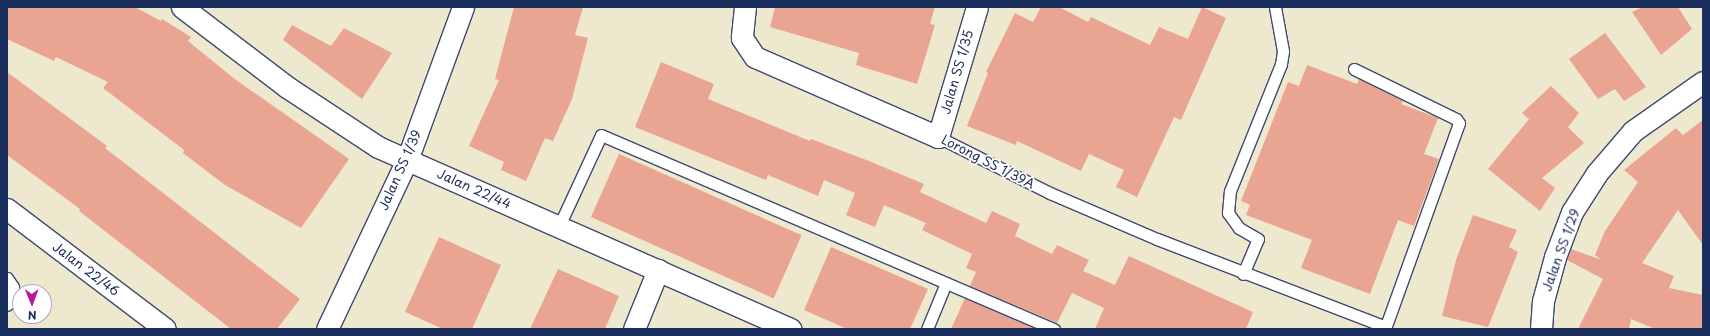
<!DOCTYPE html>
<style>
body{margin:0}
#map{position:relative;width:1710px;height:336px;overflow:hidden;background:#eee9ce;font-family:"Playpen Sans",sans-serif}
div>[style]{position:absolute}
.building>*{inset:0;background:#eaa492;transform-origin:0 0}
.roads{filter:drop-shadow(1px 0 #3b4b6f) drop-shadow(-1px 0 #3b4b6f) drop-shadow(0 1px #3b4b6f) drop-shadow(0 -1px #3b4b6f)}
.lane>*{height:11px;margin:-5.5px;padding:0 5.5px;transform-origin:5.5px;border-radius:5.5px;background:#fff}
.street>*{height:21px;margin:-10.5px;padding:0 10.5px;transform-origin:10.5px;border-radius:10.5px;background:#fff}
span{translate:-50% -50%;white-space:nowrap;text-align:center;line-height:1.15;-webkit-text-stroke:3.5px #fff;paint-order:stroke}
.street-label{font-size:13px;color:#1b2f5e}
.frame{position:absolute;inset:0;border:8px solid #1b2f5e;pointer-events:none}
.north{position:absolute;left:12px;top:284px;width:40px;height:40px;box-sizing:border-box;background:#fff;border:1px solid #a4acbf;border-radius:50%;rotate:179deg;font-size:11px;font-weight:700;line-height:16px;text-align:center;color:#1b2f5e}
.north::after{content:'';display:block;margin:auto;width:14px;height:18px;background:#b5179e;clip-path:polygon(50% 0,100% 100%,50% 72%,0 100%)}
</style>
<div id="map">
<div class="building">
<div style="clip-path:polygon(7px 7px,135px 7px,161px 21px,162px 19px,191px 37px,188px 41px,236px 80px,349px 159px,301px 228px,225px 185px,183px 153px,184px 150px,103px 88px,108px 82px,56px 57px,54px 61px,7px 39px)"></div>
<div style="clip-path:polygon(514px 7px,583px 7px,575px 35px,588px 38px,572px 99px,553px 141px,545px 138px,526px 181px,501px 170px,504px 162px,469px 146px,499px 80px,495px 79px)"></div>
<div style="clip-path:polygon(775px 7px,935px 7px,930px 24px,935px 25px,917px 84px,856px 65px,859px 53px,770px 27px)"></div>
<div style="clip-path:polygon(1041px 7px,1059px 7px,1088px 22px,1091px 17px,1150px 45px,1159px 27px,1188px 39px,1202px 7px,1226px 18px,1181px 120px,1174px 117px,1137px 197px,1116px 187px,1124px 170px,1089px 154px,1081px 171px,1017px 141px,1016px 145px,967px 126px,988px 73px,986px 72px,1015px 13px,1033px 22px)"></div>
<div style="clip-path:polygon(1643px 7px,1678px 7px,1692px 29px,1661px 55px,1632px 12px)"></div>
<div style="clip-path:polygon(292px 25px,331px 46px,344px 28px,392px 53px,362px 99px,283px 40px)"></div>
<div style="clip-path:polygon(1605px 33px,1646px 87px,1624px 101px,1615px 89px,1598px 99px,1569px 59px)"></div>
<div style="clip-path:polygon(661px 62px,714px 84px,708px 99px,810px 141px,811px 139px,869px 161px,924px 184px,920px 192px,986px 223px,992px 211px,1020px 224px,1015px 236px,1052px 254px,1057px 245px,1089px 260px,1083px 271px,1115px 285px,1129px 256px,1253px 312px,1246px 329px,1095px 329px,1104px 308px,1072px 293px,1057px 323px,970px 286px,976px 272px,966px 268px,972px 254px,922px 230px,926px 223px,884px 205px,875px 227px,846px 215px,855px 193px,824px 180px,818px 196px,768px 175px,766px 180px,635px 127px)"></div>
<div style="clip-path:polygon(1307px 65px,1357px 84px,1359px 79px,1403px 101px,1401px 104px,1438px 118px,1424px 154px,1439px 159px,1414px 226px,1398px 220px,1370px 294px,1301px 268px,1312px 240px,1246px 215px,1250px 205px,1241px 201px,1288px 82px,1299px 86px)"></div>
<div style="clip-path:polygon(7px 72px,107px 146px,105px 148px,300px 299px,277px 329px,231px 329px,79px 211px,80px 209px,7px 155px)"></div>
<div style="clip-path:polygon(1551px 86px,1579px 113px,1568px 127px,1584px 143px,1542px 178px,1555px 188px,1540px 211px,1488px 169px,1529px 119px,1522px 113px)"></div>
<div style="clip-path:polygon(1703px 120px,1703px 245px,1678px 210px,1642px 263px,1674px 276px,1669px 288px,1703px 295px,1703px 329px,1655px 329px,1631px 319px,1629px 329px,1578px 329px,1603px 279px,1567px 260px,1571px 249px,1602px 260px,1595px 255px,1605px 231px,1638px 182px,1624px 170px,1676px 128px,1683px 135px)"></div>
<div style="left:619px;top:154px;width:200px;height:69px;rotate:24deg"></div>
<div style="clip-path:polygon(1473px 215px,1517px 230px,1509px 247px,1518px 252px,1488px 327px,1442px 316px,1456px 260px)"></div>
<div style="clip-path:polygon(439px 237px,501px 265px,472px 329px,443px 329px,405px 312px)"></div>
<div style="clip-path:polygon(831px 247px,928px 289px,910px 329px,847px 329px,804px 310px)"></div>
<div style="clip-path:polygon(558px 269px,619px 296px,605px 329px,530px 329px)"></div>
<div style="clip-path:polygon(965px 298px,1036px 329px,951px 329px)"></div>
</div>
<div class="roads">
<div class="lane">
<div style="left:1354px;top:69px;width:114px;rotate:26.1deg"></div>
<div style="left:1456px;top:119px;width:5px;rotate:53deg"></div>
<div style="left:1459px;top:123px;width:219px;rotate:109.8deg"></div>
<div style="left:938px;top:137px;width:125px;rotate:26.6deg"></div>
<div style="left:1050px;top:193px;width:116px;rotate:23.3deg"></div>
<div style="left:1157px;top:239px;width:245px;rotate:21deg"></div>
<div style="left:559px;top:226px;width:100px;rotate:-65.2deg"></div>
<div style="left:601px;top:135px;width:493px;rotate:23.2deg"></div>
<div style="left:1243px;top:274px;width:38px;rotate:-67deg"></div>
<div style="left:1258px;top:239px;width:22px;rotate:-150deg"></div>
<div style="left:1239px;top:228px;width:19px;rotate:-126deg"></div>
<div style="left:1228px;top:213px;width:22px;rotate:-85deg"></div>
<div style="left:1230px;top:191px;width:137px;rotate:-68.1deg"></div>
<div style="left:1281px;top:64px;width:13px;rotate:-81deg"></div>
<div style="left:1283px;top:51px;width:45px;rotate:-100.3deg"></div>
<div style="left:7px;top:278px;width:11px;rotate:56deg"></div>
<div style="left:13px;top:287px;width:12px;rotate:90deg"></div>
<div style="left:13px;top:299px;width:8px;rotate:135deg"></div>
<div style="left:927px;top:329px;width:50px;rotate:-67.6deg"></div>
</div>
<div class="street">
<div style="left:182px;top:7px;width:132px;rotate:37.3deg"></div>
<div style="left:287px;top:87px;width:109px;rotate:33.4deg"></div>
<div style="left:378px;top:147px;width:451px;rotate:23.8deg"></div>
<div style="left:745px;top:7px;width:31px;rotate:96deg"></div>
<div style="left:742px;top:38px;width:23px;rotate:56deg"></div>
<div style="left:755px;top:57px;width:200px;rotate:23.6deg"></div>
<div style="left:938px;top:137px;width:136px;rotate:-73.3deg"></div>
<div style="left:7px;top:209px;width:198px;rotate:37.2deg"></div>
<div style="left:327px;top:329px;width:187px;rotate:-64.7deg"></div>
<div style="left:407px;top:160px;width:163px;rotate:-69.9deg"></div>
<div style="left:634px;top:329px;width:64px;rotate:-67.9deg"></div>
<div style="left:1541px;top:329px;width:28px;rotate:-86deg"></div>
<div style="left:1543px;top:301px;width:46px;rotate:-74.7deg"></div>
<div style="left:1555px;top:257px;width:48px;rotate:-69.3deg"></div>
<div style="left:1572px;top:212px;width:46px;rotate:-57.3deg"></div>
<div style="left:1597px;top:173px;width:55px;rotate:-49.4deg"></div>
<div style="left:1633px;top:131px;width:85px;rotate:-35deg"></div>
</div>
</div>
<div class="street-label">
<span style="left:957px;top:72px;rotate:-74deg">Jalan SS 1/35</span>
<span style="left:988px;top:162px;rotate:27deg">Lorong SS 1/39A</span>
<span style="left:400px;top:170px;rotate:-66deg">Jalan SS 1/39</span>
<span style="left:474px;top:189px;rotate:24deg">Jalan 22/44</span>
<span style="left:1561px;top:250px;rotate:-70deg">Jalan SS 1/29</span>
<span style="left:86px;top:269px;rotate:37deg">Jalan 22/46</span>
</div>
<div class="frame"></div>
<div class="north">N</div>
</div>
